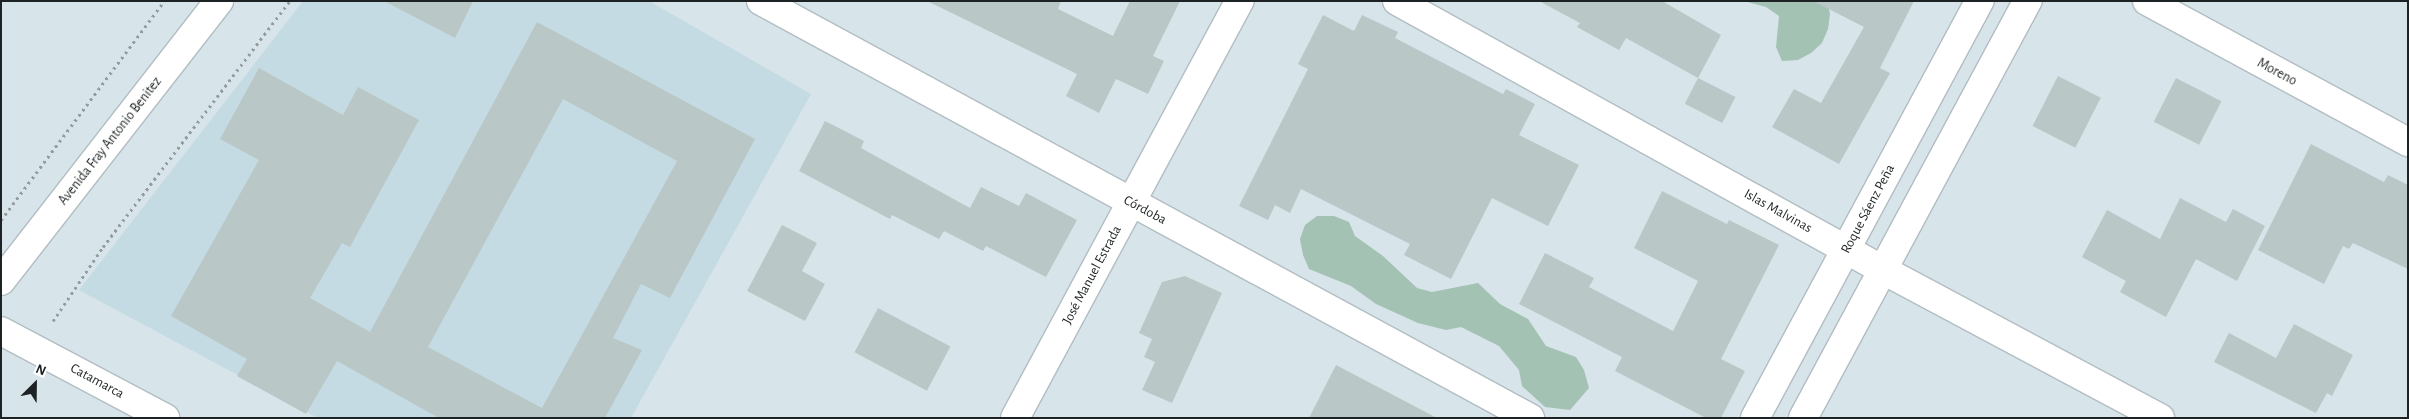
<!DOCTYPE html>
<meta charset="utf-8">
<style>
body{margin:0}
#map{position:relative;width:2409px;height:419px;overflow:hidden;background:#d7e4e9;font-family:"Alegreya Sans",sans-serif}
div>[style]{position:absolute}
.built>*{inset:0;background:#c5dbe3}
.green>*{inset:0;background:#a4c2b3}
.building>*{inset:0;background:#b9c7c6;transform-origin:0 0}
.path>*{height:3px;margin-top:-1.5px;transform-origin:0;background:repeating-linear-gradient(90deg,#939da1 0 2.5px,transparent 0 6.5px)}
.roads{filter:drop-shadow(1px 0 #b1bdc2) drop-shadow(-1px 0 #b1bdc2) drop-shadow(0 1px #b1bdc2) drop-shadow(0 -1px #b1bdc2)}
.street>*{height:28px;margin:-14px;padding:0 14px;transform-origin:14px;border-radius:14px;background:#fff}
span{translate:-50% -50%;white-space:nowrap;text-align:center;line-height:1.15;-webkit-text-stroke:5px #fff;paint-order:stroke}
.street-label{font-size:14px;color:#1d2224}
.frame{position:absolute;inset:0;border:2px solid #1d2224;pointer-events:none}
.north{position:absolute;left:10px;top:359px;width:50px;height:50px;-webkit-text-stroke:4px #fff;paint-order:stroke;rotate:23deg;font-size:14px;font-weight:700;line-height:20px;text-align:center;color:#1d2224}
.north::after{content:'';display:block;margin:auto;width:18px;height:22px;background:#1d2224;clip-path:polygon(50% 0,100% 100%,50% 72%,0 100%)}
</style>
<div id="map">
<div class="built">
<div style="clip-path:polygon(303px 1px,649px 1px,811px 94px,631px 418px,318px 418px,79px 290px)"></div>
</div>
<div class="green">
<div style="clip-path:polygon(1744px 1px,1827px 1px,1830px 14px,1828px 29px,1822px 43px,1811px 53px,1798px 60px,1782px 61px,1776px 47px,1779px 16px,1766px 7px)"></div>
<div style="clip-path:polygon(1317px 216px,1334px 216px,1349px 222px,1355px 236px,1383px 256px,1417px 288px,1432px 292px,1478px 283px,1500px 304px,1528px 319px,1546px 346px,1576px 357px,1584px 370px,1589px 388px,1570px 410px,1545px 407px,1522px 386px,1519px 370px,1499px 346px,1461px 327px,1446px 330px,1418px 323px,1376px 304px,1351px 286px,1309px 269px,1303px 255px,1300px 239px,1305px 225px)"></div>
</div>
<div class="building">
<div style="clip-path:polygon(384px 1px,473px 1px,455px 38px)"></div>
<div style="clip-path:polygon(927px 1px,1061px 1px,1058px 9px,1113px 36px,1130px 1px,1180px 1px,1153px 56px,1164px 61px,1148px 94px,1116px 79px,1099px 113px,1066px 96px,1077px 74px)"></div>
<div style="clip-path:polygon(1539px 1px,1662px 1px,1721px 35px,1698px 78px,1626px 38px,1619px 50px,1577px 27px,1580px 23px)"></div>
<div style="clip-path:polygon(1813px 1px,1914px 1px,1880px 68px,1890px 73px,1839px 164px,1772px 127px,1794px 89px,1821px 103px,1864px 27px)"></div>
<div style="clip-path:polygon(1323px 15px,1354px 31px,1362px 15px,1398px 32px,1395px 38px,1503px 94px,1506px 89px,1535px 104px,1519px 135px,1579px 165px,1548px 226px,1492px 198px,1451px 279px,1404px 255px,1410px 244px,1301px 189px,1290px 213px,1275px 205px,1268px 220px,1239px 206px,1308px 69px,1298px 64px)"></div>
<div style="clip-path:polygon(evenodd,537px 22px,755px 139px,670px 298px,641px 284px,613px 338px,642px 350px,605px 418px,439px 418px,337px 361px,306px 414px,237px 376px,247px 359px,171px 316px,259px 160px,220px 139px,259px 68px,343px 115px,358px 87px,419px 120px,350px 247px,342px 243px,310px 298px,370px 332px,537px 22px,563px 99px,677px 161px,542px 408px,428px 347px,563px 99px)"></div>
<div style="left:2058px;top:76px;width:48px;height:56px;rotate:27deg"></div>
<div style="left:1698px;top:78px;width:42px;height:29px;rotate:27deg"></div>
<div style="left:2176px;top:78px;width:51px;height:49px;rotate:27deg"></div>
<div style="clip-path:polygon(825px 121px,864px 141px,861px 148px,970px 208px,981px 187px,1019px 206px,1026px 193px,1077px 220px,1046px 277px,986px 246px,983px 251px,944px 231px,939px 239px,892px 215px,890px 219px,799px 171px)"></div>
<div style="clip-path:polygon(2311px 144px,2384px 182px,2388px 175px,2408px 185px,2408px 269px,2353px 243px,2349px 249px,2343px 246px,2324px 284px,2258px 250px)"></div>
<div style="clip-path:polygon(1662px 191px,1727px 224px,1729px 220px,1779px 245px,1721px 359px,1745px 371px,1721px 418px,1706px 418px,1615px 371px,1622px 357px,1519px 304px,1545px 253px,1594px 278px,1589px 287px,1673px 331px,1698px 281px,1634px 248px)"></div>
<div style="clip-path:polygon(2180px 198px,2226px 222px,2233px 209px,2265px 226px,2237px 281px,2196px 259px,2166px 317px,2120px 292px,2126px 281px,2082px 257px,2107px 210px,2160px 239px)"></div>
<div style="clip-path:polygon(782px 225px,817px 243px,802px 271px,825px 284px,805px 321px,747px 291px)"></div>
<div style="clip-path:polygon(1185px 276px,1222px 293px,1172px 403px,1142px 390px,1155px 362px,1144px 357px,1152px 339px,1139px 333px,1162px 282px)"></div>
<div style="left:878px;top:308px;width:82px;height:50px;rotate:28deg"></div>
<div style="clip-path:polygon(2294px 324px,2353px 355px,2332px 396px,2327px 393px,2316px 413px,2214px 362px,2229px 333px,2276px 358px)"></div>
<div style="clip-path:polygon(1336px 365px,1437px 418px,1309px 418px)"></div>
</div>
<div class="path">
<div style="left:1px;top:220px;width:273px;rotate:-53.3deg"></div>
<div style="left:53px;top:321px;width:89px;rotate:-56deg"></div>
<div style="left:103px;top:247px;width:309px;rotate:-52.8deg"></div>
</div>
<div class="roads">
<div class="street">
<div style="left:761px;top:1px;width:875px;rotate:28.47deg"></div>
<div style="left:1397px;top:1px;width:555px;rotate:28.96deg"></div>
<div style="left:1883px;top:270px;width:314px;rotate:28.1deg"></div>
<div style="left:2147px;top:1px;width:297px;rotate:28.4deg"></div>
<div style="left:1px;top:281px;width:355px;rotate:-52.1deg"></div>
<div style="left:1px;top:331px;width:186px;rotate:27.9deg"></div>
<div style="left:1015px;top:418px;width:474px;rotate:-61.7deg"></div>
<div style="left:1755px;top:418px;width:474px;rotate:-61.7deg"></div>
<div style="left:1803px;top:418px;width:474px;rotate:-61.7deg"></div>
</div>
</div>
<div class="street-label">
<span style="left:2277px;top:72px;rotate:28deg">Moreno</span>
<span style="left:110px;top:141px;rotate:-52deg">Avenida Fray Antonio Benitez</span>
<span style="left:1868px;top:209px;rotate:-62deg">Roque Sáenz Peña</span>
<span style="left:1145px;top:210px;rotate:28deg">Córdoba</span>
<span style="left:1778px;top:211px;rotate:29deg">Islas Malvinas</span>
<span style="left:1092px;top:275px;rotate:-62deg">José Manuel Estrada</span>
<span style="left:97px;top:381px;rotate:28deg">Catamarca</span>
</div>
<div class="frame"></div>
<div class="north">N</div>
</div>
